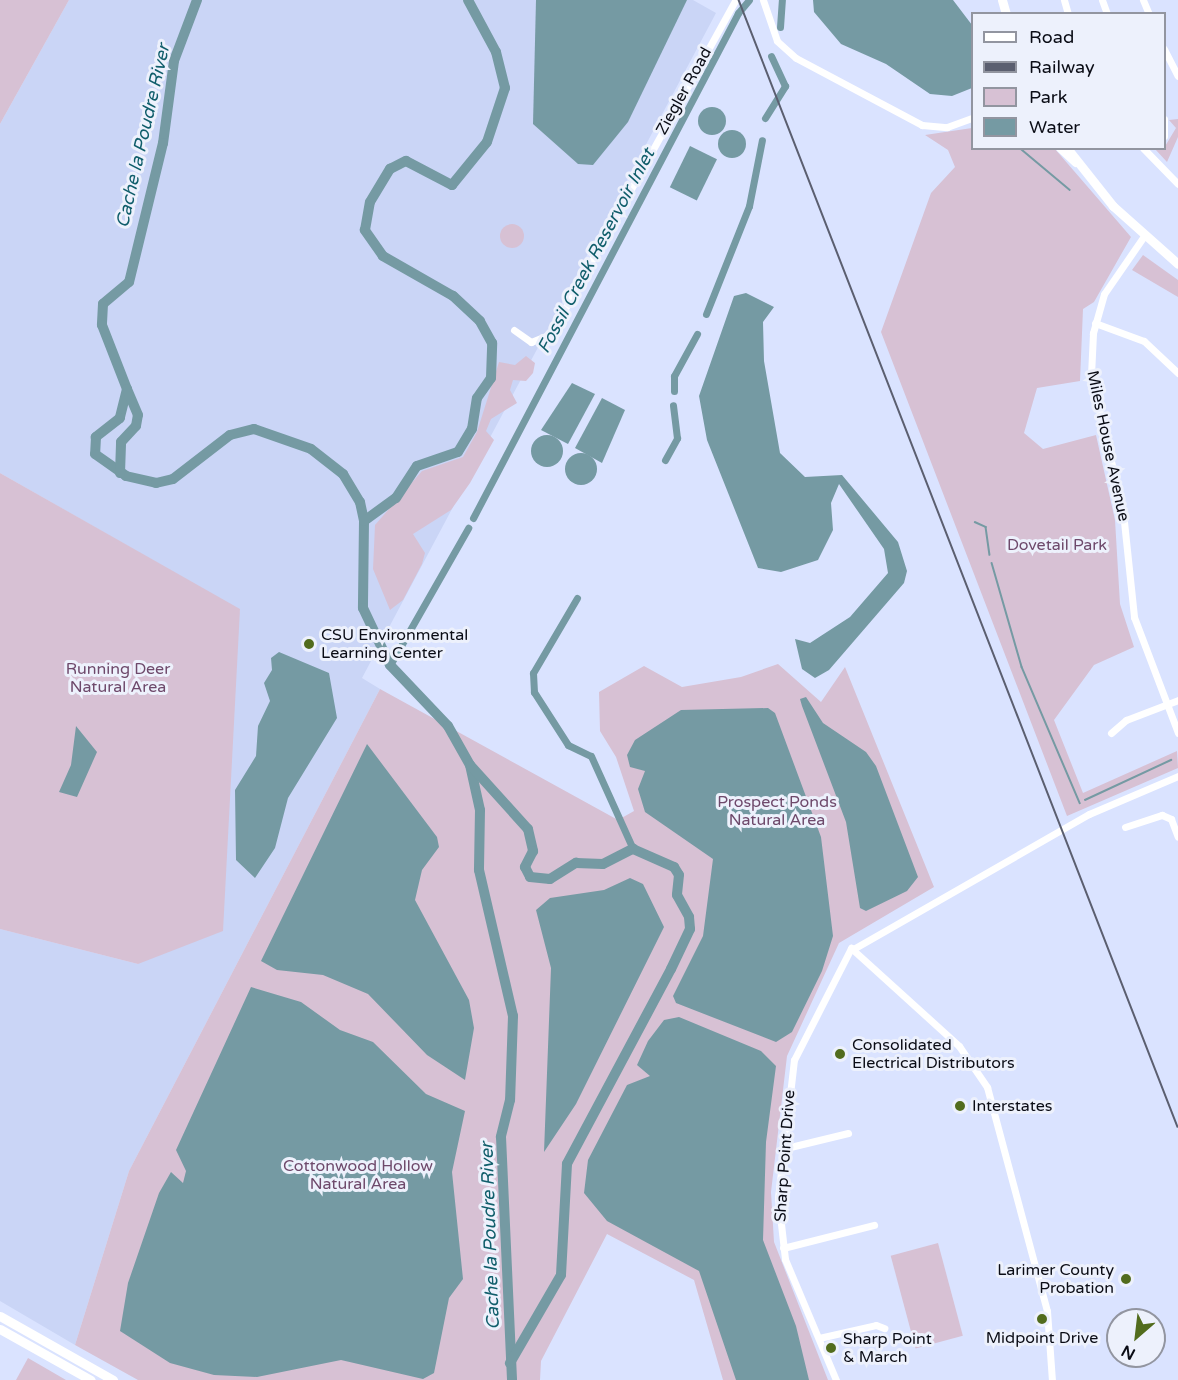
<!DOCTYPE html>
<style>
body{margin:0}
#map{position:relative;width:1178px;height:1380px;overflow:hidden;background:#dae3ff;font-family:"Varela Round",sans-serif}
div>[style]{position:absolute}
.built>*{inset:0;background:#cad5f6}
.green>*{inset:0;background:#d7c1d4;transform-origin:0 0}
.round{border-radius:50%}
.water>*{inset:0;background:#759aa3;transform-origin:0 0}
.stream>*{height:1.5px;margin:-0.75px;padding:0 0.75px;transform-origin:0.75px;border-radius:0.75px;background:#759aa3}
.canal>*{height:7px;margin:-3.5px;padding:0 3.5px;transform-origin:3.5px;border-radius:3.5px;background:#759aa3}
.river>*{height:10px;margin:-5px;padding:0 5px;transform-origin:5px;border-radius:5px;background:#759aa3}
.minor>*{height:7px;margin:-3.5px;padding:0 3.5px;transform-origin:3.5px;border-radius:3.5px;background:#fff}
.major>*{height:9px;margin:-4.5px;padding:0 4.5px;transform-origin:4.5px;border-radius:4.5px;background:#fff}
.rail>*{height:1.5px;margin:-0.75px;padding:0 0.75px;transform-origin:0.75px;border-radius:0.75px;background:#5b5f70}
.dots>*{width:16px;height:16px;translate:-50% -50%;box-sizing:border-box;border:3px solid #edf1fc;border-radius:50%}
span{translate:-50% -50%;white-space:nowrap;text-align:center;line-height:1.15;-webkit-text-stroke:6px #edf1fc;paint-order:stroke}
.street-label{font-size:16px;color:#0a0c15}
.park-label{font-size:16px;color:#6e496b}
.poi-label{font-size:16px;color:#0a0c15}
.left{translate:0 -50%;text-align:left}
.right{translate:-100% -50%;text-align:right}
.water-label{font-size:18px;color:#105e6b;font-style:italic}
.legend{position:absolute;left:971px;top:12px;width:195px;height:138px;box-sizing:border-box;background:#edf1fc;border:2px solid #9295a0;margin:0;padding:8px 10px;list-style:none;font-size:18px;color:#0a0c15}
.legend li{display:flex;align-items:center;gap:12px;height:30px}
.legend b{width:30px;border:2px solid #9295a0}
.north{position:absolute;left:1106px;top:1308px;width:60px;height:60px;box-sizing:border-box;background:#edf1fc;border:2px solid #9295a0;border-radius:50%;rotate:208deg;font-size:16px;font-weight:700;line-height:24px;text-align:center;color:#0a0c15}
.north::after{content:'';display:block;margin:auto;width:21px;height:27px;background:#526c1d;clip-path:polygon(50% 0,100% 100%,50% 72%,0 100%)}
</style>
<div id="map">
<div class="built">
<div style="clip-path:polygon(69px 0,693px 0,716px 13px,362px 678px,380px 689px,129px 1171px,75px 1345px,0 1301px,0 929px,138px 964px,240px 610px,0 473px,0 124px)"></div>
</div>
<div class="green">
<div style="clip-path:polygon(0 0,69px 0,0 124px)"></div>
<div style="clip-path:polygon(1178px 119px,1178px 137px,1167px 162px,1155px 149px,1164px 148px,1176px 128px,1169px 120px)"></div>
<div style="clip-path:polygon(972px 128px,972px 148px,1055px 149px,1131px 237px,1094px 302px,1083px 309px,1080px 381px,1037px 388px,1024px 433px,1043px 449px,1096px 435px,1115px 520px,1120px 604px,1134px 647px,1094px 665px,1054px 720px,1083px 793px,1177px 751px,1178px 768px,1067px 816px,881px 332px,931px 193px,955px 167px,948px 150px,925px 135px)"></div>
<div class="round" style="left:500px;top:224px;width:24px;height:24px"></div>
<div style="clip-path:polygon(1143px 255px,1178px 280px,1178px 297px,1132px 270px)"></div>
<div style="clip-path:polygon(526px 356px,535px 363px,533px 373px,526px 381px,513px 380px,510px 390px,517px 403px,491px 419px,486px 431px,494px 440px,470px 483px,451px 510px,413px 534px,425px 553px,422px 564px,403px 600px,390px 610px,373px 569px,375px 525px,422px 471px,463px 457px,477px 432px,499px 362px,515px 365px)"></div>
<div style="clip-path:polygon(0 473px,240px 609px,223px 931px,138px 964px,0 929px)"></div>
<div style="clip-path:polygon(778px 664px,821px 702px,845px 667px,934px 887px,839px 943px,787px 1056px,771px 1192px,774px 1242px,828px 1380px,723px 1380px,694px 1280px,607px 1234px,541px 1361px,540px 1380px,138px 1380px,75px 1345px,129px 1171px,380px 689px,618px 820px,634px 811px,616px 757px,600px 731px,599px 692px,644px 666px,682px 687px,741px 677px)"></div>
<div style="left:938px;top:1243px;width:96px;height:49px;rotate:75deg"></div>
<div style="clip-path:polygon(28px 1358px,66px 1380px,16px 1380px)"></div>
</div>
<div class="water">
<div style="clip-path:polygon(536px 0,687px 0,628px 122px,593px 165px,578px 164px,533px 124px)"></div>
<div style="clip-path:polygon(813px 0,953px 0,972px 25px,972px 88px,952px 96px,930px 94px,886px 64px,841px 44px,814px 12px)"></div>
<div class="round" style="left:698px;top:107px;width:28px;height:28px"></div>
<div class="round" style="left:718px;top:130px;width:28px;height:28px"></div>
<div style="left:690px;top:146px;width:30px;height:46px;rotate:26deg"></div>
<div style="clip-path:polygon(746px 293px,774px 307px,763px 322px,764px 361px,780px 453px,805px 477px,842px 475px,898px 542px,907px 571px,904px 583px,829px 670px,815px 678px,802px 669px,795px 639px,810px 643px,850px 617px,888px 573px,884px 549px,839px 484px,831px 503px,833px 530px,818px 560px,781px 572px,758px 568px,707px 440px,699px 396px,734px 296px)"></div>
<div style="clip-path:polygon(572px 383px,595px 394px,568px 444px,541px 430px)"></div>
<div style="clip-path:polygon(602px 398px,625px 410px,602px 463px,575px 448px)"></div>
<div class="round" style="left:531px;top:435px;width:32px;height:32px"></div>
<div class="round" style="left:565px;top:453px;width:32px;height:32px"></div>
<div style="clip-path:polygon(279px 652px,329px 673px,337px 718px,288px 798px,275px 848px,255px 878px,236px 860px,235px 790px,256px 756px,258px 726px,270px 701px,264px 683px,272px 670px,271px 658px)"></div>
<div style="clip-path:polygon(806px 697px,823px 723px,866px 752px,876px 766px,918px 877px,907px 891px,866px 911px,860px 908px,846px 822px,802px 706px,800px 699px)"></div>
<div style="clip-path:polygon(768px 708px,775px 713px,821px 837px,833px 936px,822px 971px,792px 1032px,776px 1042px,676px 1003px,673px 996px,703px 936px,713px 859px,645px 812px,638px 789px,645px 771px,630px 767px,627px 755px,635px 740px,681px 710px)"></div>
<div style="clip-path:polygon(76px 726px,97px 752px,77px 797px,59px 792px,71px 765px)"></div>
<div style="clip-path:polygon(367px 744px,437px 837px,439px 847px,422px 870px,415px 900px,469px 1000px,474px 1028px,465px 1080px,427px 1055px,368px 994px,323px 975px,277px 970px,261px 961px)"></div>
<div style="clip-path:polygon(630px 878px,643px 884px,664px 927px,576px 1104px,544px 1152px,551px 968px,536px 910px,550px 898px,604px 890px)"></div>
<div style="clip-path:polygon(251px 987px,301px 1002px,340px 1030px,373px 1042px,426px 1094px,465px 1111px,452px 1172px,463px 1279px,449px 1298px,434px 1373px,423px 1379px,341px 1360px,257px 1377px,214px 1375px,170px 1363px,120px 1331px,128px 1283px,159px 1193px,171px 1172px,183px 1183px,186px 1171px,176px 1150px)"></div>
<div style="clip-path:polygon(679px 1017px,761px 1051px,776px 1066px,766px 1142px,763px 1240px,796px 1326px,809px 1380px,736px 1380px,699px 1271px,607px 1221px,584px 1193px,588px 1160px,627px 1085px,650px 1076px,637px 1065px,648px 1041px,664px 1020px)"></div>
</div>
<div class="stream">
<div style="left:1020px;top:148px;width:65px;rotate:40deg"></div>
<div style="left:975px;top:522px;width:12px;rotate:24deg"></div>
<div style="left:986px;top:527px;width:28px;rotate:82deg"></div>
<div style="left:992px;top:563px;width:108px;rotate:73.9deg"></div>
<div style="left:1022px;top:667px;width:148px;rotate:66.9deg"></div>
<div style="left:1085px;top:800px;width:95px;rotate:-24.9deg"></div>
</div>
<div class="canal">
<div style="left:780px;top:27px;width:27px;rotate:-86deg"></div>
<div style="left:765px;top:118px;width:38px;rotate:-58deg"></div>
<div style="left:785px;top:86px;width:33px;rotate:-115deg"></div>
<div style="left:706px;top:314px;width:116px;rotate:-68.3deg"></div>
<div style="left:749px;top:206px;width:67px;rotate:-78.9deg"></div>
<div style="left:674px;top:391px;width:15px;rotate:-90deg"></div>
<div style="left:674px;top:376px;width:48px;rotate:-61.3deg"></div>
<div style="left:665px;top:460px;width:25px;rotate:-61deg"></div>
<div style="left:677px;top:438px;width:33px;rotate:-97deg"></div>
<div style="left:473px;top:518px;width:570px;rotate:-62.31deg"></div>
<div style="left:738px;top:13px;width:17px;rotate:-50deg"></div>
<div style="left:577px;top:598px;width:87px;rotate:120.4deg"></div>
<div style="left:533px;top:673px;width:19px;rotate:87deg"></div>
<div style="left:534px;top:692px;width:63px;rotate:57.3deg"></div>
<div style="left:568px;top:745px;width:25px;rotate:26deg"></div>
<div style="left:591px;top:756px;width:102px;rotate:65.7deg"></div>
<div style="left:390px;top:665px;width:158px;rotate:-60.3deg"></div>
</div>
<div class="river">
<div style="left:197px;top:0;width:65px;rotate:110.7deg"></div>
<div style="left:174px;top:61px;width:83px;rotate:97.6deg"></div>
<div style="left:163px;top:143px;width:143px;rotate:103.7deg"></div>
<div style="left:129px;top:282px;width:34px;rotate:140deg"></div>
<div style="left:103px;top:304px;width:21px;rotate:93deg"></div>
<div style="left:102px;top:325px;width:69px;rotate:68.7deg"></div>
<div style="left:127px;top:389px;width:30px;rotate:104deg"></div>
<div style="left:120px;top:418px;width:31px;rotate:142deg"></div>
<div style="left:96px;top:437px;width:17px;rotate:93deg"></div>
<div style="left:95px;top:454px;width:38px;rotate:35deg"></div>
<div style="left:126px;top:476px;width:31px;rotate:13deg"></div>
<div style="left:156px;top:483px;width:17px;rotate:-13deg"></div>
<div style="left:173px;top:479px;width:72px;rotate:-37.7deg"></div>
<div style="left:230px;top:435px;width:25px;rotate:-14deg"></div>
<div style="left:254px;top:429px;width:60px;rotate:19.3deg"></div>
<div style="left:311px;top:449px;width:41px;rotate:38deg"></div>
<div style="left:343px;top:474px;width:33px;rotate:59deg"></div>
<div style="left:360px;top:502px;width:19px;rotate:78deg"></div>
<div style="left:364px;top:521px;width:87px;rotate:90.7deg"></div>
<div style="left:363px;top:608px;width:63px;rotate:64.7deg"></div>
<div style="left:390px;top:665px;width:84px;rotate:46.4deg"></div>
<div style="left:448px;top:726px;width:45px;rotate:60.6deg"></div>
<div style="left:470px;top:765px;width:46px;rotate:77.5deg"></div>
<div style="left:480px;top:810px;width:60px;rotate:91deg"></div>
<div style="left:479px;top:870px;width:150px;rotate:76.9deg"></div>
<div style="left:513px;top:1016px;width:84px;rotate:92deg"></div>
<div style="left:510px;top:1100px;width:38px;rotate:104deg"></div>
<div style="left:501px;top:1137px;width:243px;rotate:87.4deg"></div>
<div style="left:120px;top:473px;width:31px;rotate:-88deg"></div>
<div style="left:121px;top:442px;width:22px;rotate:-47deg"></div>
<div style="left:136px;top:426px;width:11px;rotate:-80deg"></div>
<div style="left:138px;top:415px;width:28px;rotate:-113deg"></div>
<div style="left:364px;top:521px;width:39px;rotate:-36deg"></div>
<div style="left:396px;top:498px;width:38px;rotate:-57deg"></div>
<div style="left:417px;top:466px;width:43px;rotate:-18.9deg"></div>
<div style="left:458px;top:452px;width:27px;rotate:-59deg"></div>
<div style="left:472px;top:429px;width:31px;rotate:-81deg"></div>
<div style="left:477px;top:398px;width:24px;rotate:-55deg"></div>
<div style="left:491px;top:378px;width:35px;rotate:-88deg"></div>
<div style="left:492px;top:343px;width:25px;rotate:-119deg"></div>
<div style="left:480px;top:321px;width:37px;rotate:-137deg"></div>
<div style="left:453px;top:296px;width:81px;rotate:-150.3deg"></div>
<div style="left:383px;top:256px;width:32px;rotate:-125deg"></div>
<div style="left:365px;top:230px;width:28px;rotate:-80deg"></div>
<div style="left:370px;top:202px;width:39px;rotate:-59deg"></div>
<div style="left:390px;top:169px;width:18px;rotate:-27deg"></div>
<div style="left:406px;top:161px;width:52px;rotate:27.6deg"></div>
<div style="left:452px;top:185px;width:55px;rotate:-50.9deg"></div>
<div style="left:487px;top:142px;width:57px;rotate:-71.6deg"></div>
<div style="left:505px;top:88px;width:37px;rotate:-104deg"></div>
<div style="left:496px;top:52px;width:59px;rotate:-118.3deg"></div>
<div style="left:471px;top:766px;width:85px;rotate:47.9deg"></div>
<div style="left:528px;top:829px;width:23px;rotate:77deg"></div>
<div style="left:533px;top:851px;width:18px;rotate:117deg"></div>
<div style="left:525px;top:867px;width:11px;rotate:63deg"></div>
<div style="left:530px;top:877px;width:20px;rotate:6deg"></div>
<div style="left:550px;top:879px;width:31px;rotate:-32deg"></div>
<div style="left:576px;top:863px;width:27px;rotate:2deg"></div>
<div style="left:603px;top:864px;width:34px;rotate:-27deg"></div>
<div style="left:633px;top:849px;width:45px;rotate:23.7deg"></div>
<div style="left:674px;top:867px;width:9px;rotate:58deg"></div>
<div style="left:679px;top:875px;width:20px;rotate:96deg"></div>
<div style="left:677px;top:895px;width:25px;rotate:61deg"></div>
<div style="left:689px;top:917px;width:12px;rotate:85deg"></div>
<div style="left:690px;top:929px;width:44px;rotate:115.4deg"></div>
<div style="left:671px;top:969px;width:221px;rotate:118.1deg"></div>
<div style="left:567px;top:1164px;width:111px;rotate:93.1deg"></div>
<div style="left:561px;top:1275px;width:102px;rotate:120.1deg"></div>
</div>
<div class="minor">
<div style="left:763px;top:0;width:43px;rotate:71.1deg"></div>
<div style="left:777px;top:41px;width:25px;rotate:42deg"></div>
<div style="left:796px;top:58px;width:143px;rotate:28deg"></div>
<div style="left:922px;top:125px;width:25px;rotate:5deg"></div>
<div style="left:947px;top:127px;width:27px;rotate:-20deg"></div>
<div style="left:1064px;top:0;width:15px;rotate:74deg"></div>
<div style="left:1102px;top:0;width:15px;rotate:70deg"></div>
<div style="left:1143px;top:0;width:15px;rotate:67deg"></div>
<div style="left:1164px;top:49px;width:30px;rotate:63deg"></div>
<div style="left:1164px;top:119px;width:17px;rotate:90deg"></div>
<div style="left:1059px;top:148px;width:22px;rotate:43deg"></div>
<div style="left:1143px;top:148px;width:50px;rotate:45.8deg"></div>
<div style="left:1144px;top:236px;width:70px;rotate:124.6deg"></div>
<div style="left:1104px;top:294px;width:41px;rotate:105.8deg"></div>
<div style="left:1093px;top:333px;width:42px;rotate:92.7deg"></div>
<div style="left:1091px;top:375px;width:141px;rotate:76.9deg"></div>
<div style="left:1123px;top:512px;width:106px;rotate:84deg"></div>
<div style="left:1134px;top:617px;width:124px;rotate:69.2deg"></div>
<div style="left:1095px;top:323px;width:52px;rotate:20.2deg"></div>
<div style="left:1144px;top:341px;width:47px;rotate:43.3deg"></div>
<div style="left:514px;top:330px;width:21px;rotate:35deg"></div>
<div style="left:531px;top:342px;width:22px;rotate:-22deg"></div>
<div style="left:551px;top:334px;width:381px;rotate:-61.1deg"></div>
<div style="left:1111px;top:733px;width:20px;rotate:-41deg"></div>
<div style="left:1126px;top:720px;width:56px;rotate:-21deg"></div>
<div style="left:1125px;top:827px;width:39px;rotate:-18deg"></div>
<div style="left:1162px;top:815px;width:10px;rotate:24deg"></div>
<div style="left:1171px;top:819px;width:19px;rotate:69deg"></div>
<div style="left:855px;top:948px;width:270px;rotate:-29.8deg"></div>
<div style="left:1089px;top:814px;width:97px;rotate:-23.1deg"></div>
<div style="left:782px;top:1149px;width:68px;rotate:-13.6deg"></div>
<div style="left:783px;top:1248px;width:94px;rotate:-14.2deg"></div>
<div style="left:819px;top:1338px;width:58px;rotate:-12.8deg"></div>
<div style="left:876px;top:1325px;width:9px;rotate:21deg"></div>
<div style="left:836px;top:1380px;width:131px;rotate:-112.9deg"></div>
<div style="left:785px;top:1259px;width:61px;rotate:-96.5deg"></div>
<div style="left:778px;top:1198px;width:139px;rotate:-83.4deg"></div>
<div style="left:794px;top:1060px;width:126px;rotate:-63deg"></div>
<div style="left:851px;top:948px;width:146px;rotate:42.2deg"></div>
<div style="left:959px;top:1046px;width:50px;rotate:55.7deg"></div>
<div style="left:987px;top:1087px;width:232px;rotate:75deg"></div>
<div style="left:1047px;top:1311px;width:69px;rotate:85.9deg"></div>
</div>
<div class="major">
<div style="left:1002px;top:0;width:15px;rotate:74deg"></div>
<div style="left:1067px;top:148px;width:74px;rotate:51.6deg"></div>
<div style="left:1113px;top:206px;width:87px;rotate:41.7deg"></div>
<div style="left:0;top:1316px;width:130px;rotate:29.5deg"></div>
<div style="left:0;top:1329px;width:104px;rotate:29.3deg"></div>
</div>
<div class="rail">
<div style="left:739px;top:0;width:1209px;rotate:68.72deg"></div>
</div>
<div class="dots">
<div style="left:309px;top:644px;background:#526c1d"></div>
<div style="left:840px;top:1054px;background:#526c1d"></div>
<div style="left:960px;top:1106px;background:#526c1d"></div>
<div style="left:1126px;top:1279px;background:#526c1d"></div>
<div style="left:1042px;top:1319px;background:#526c1d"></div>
<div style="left:831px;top:1348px;background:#526c1d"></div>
</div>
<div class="street-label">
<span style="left:684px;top:91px;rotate:-61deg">Ziegler Road</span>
<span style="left:1108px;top:446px;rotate:78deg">Miles House Avenue</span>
<span style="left:785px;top:1156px;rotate:-86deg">Sharp Point Drive</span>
</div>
<div class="park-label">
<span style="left:1057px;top:545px">Dovetail Park</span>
<span style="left:118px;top:678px">Running Deer<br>Natural Area</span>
<span style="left:777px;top:811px">Prospect Ponds<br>Natural Area</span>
<span style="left:358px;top:1175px">Cottonwood Hollow<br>Natural Area</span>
</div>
<div class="poi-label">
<span class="left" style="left:321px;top:644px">CSU Environmental<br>Learning Center</span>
<span class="left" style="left:852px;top:1054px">Consolidated<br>Electrical Distributors</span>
<span class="left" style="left:972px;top:1106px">Interstates</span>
<span class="right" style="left:1114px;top:1279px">Larimer County<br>Probation</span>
<span style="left:1042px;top:1338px">Midpoint Drive</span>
<span class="left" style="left:843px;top:1348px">Sharp Point<br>&amp; March</span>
</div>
<div class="water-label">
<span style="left:143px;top:136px;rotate:-77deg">Cache la Poudre River</span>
<span style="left:596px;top:251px;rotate:-62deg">Fossil Creek Reservoir Inlet</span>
<span style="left:490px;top:1236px;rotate:-92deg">Cache la Poudre River</span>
</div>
<ul class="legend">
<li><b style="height:8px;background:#fff"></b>Road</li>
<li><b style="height:8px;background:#5b5f70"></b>Railway</li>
<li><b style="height:16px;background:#d7c1d4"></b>Park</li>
<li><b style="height:16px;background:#759aa3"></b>Water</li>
</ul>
<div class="north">N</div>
</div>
